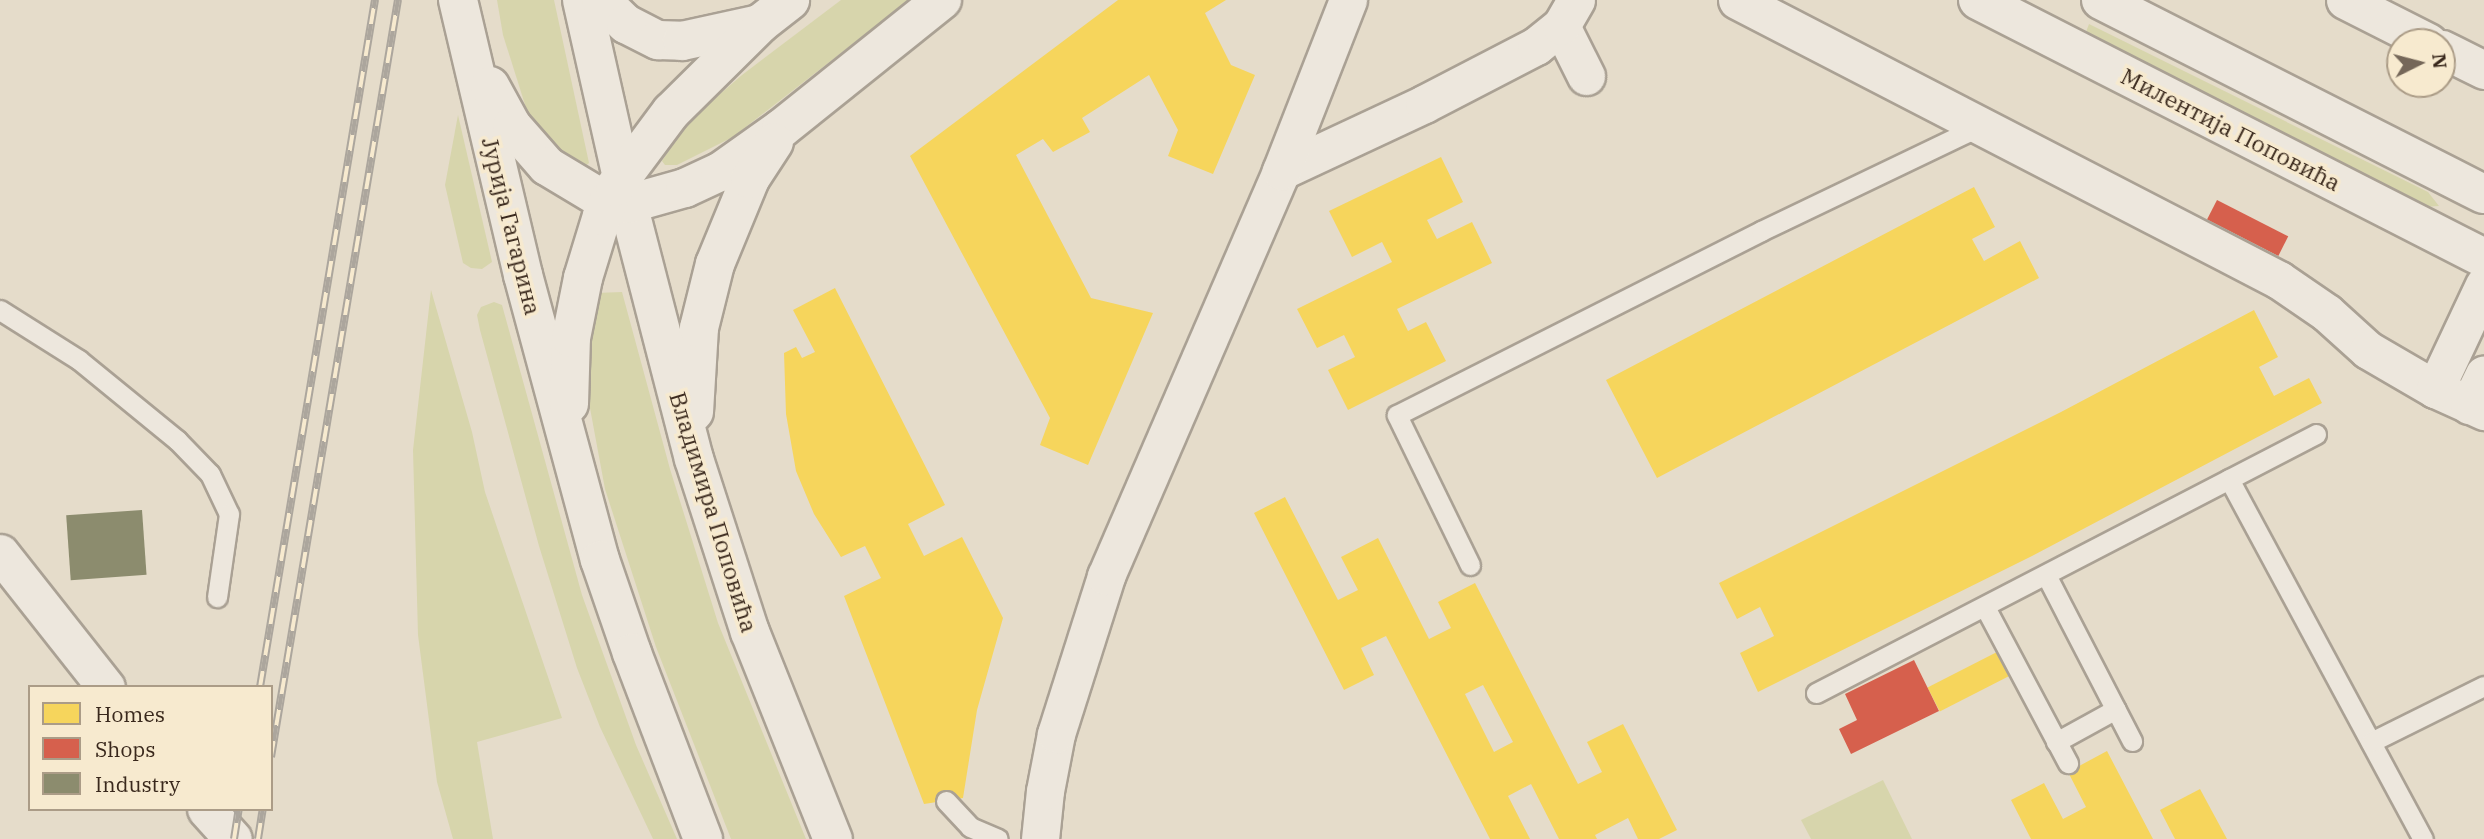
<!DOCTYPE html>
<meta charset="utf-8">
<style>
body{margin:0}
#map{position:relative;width:2484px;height:839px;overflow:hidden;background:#e5dcca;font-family:"IBM Plex Serif",serif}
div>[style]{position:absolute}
.green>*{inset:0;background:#d7d5ac}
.homes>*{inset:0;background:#f6d55c;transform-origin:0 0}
.shops>*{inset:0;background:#d6604d;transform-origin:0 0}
.industry>*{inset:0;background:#8c8c6e;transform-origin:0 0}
.roads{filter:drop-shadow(2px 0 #aaa194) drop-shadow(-2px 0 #aaa194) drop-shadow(0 2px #aaa194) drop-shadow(0 -2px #aaa194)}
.lane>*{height:19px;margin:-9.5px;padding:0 9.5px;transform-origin:9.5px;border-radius:9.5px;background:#ede7dd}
.street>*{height:37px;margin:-18.5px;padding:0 18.5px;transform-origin:18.5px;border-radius:18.5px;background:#ede7dd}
.secondary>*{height:38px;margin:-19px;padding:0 19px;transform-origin:19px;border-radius:19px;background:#ede7dd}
.rail>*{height:8px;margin-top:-4px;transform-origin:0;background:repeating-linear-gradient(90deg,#f7eacf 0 16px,#aca69d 0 32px);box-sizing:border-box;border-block:2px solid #aca69d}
span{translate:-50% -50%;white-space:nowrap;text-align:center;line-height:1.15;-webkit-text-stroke:7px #f7eacf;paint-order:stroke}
.street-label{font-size:23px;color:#39281c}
.legend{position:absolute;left:28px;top:685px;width:245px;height:126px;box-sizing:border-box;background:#f7eacf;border:2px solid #ab9c87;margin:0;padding:9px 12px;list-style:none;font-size:21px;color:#39281c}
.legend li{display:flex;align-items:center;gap:14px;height:35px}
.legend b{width:35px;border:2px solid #ab9c87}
.north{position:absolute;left:2386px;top:28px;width:70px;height:70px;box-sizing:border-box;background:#f7eacf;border:2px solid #ab9c87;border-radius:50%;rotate:84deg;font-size:19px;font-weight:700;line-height:28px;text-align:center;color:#39281c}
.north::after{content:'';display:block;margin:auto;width:24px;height:32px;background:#756759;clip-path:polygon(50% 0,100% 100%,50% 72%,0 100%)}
</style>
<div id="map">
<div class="green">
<div style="clip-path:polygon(497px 0,554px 0,589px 163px,583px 168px,548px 141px,527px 111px,503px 35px)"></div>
<div style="clip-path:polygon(841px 0,909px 0,733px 137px,677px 165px,665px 165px,662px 161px,677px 138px,698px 113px,742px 75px)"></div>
<div style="clip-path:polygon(2089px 24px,2428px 192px,2439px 206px,2422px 207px,2084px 37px)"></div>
<div style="clip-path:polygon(458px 115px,492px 262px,482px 269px,471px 268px,463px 263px,445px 185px)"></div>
<div style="clip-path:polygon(431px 290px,472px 432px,485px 492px,562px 718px,477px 742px,493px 839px,453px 839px,437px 782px,418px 635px,413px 450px)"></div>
<div style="clip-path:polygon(622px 292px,670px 469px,718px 623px,806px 839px,731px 839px,656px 647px,605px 489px,587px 392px,589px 328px,596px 293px)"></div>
<div style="clip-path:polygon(494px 302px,502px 305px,582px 595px,636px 745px,677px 839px,653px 839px,600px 727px,577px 668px,539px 546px,480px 330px,477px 315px,481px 307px)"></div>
<div style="clip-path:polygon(1883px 780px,1912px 839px,1811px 839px,1801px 820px)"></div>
</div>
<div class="homes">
<div style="clip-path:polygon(1118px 0,1226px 0,1205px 13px,1231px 65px,1255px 75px,1213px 174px,1168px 156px,1178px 130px,1149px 75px,1082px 118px,1090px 132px,1053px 152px,1043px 139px,1016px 155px,1091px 298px,1153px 313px,1088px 465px,1040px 445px,1050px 418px,910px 156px)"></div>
<div style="clip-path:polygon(1441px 157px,1463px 202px,1427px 220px,1437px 239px,1472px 222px,1492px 263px,1397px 309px,1408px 331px,1426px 322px,1446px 361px,1348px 410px,1328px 370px,1355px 357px,1344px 335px,1317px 348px,1297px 309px,1392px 262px,1382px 242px,1352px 257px,1329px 211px)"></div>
<div style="clip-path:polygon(1974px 187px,1995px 227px,1972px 239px,1984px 261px,2020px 241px,2039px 278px,1657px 478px,1606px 380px)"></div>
<div style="clip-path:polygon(835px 288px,945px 505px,908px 524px,924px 556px,962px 537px,1003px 618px,977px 710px,963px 798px,924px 804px,844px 596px,881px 578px,865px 546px,841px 557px,814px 514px,796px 471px,786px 414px,784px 353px,796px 347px,802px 358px,815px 352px,793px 310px)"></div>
<div style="clip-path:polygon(2254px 310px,2278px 357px,2259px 367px,2274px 396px,2309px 378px,2322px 403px,2030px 557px,1758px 692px,1740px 653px,1774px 636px,1760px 607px,1737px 619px,1719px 583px,2061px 412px)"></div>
<div style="clip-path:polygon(evenodd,1285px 497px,1338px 600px,1358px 590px,1341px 557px,1378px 538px,1429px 639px,1451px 628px,1438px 602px,1475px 583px,1578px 784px,1602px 772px,1587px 742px,1623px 724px,1677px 830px,1659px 839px,1638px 839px,1628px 818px,1595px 835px,1597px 839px,1559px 839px,1531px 784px,1508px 796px,1530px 839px,1490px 839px,1386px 636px,1361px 648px,1374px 675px,1344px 690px,1254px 513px,1285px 497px,1483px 685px,1513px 742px,1494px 752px,1465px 694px,1483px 685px)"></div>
<div style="left:1997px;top:652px;width:27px;height:78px;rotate:63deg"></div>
<div style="clip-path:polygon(2107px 751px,2153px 839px,2031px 839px,2011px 800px,2044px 783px,2063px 819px,2086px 807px,2068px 772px)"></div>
<div style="clip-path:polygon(2200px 789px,2227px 839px,2175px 839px,2160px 810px)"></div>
</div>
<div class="shops">
<div style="left:2217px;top:200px;width:80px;height:22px;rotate:27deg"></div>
<div style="clip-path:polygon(1914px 660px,1939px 711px,1851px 754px,1839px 729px,1857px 720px,1845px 694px)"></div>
</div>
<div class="industry">
<div style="left:142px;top:510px;width:65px;height:76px;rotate:86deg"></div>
</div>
<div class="roads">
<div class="lane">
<div style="left:0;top:310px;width:93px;rotate:32.3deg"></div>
<div style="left:79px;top:360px;width:127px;rotate:39.2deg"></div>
<div style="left:177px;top:440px;width:47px;rotate:45.9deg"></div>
<div style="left:210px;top:474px;width:44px;rotate:64.6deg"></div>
<div style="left:229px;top:514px;width:84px;rotate:98.2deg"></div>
<div style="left:2229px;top:479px;width:409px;rotate:61.7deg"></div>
<div style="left:1470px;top:565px;width:167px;rotate:-116deg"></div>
<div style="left:1397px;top:415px;width:408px;rotate:-26.8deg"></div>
<div style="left:1761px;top:231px;width:245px;rotate:-25.6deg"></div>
<div style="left:2046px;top:575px;width:187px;rotate:62.6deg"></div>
<div style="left:1985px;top:607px;width:177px;rotate:62deg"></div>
<div style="left:1816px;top:693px;width:563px;rotate:-27.38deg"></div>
<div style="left:2056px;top:742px;width:68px;rotate:-28.8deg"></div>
<div style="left:2371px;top:742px;width:126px;rotate:-26.4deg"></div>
<div style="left:946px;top:801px;width:35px;rotate:47deg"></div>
<div style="left:970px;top:827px;width:30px;rotate:23deg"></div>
</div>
<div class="street">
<div style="left:1737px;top:0;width:610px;rotate:27.32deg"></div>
<div style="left:2279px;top:280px;width:58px;rotate:34.5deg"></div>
<div style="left:2327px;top:313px;width:55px;rotate:42.1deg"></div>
<div style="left:2368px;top:350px;width:78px;rotate:30.2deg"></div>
<div style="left:2435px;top:389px;width:54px;rotate:24.2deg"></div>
<div style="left:2345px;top:0;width:93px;rotate:26.8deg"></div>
<div style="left:1561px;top:26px;width:56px;rotate:63.4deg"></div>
<div style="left:2442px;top:49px;width:47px;rotate:26.6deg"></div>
<div style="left:1281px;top:171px;width:158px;rotate:-25.1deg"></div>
<div style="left:1424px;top:104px;width:126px;rotate:-27.4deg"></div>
<div style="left:1536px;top:46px;width:32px;rotate:-39deg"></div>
<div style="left:1561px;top:26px;width:30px;rotate:-60deg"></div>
<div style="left:2435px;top:389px;width:115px;rotate:-64.8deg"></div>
<div style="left:2469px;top:405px;width:34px;rotate:-64deg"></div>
<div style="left:0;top:553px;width:171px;rotate:51.7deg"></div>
<div style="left:206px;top:809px;width:40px;rotate:48deg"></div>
<div style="left:1040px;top:839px;width:48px;rotate:-84.1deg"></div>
<div style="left:1045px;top:791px;width:58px;rotate:-79.1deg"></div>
<div style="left:1056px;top:734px;width:166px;rotate:-72.4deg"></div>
<div style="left:1106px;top:576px;width:441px;rotate:-66.6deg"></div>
<div style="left:1281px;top:171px;width:184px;rotate:-68.6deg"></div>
</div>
<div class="secondary">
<div style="left:458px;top:0;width:283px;rotate:76.7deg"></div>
<div style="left:523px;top:275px;width:295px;rotate:74.9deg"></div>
<div style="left:600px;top:560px;width:98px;rotate:71deg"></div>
<div style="left:632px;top:653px;width:199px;rotate:69.1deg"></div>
<div style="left:582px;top:0;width:209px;rotate:77.3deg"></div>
<div style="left:628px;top:204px;width:263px;rotate:75.5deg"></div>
<div style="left:694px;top:459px;width:182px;rotate:72.1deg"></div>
<div style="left:750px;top:632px;width:223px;rotate:68.2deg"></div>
<div style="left:601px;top:0;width:35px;rotate:44deg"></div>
<div style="left:626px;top:24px;width:36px;rotate:27deg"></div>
<div style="left:658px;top:40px;width:24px;rotate:2deg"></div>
<div style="left:682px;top:41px;width:79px;rotate:-12.4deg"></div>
<div style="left:1978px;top:0;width:568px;rotate:27.02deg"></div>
<div style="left:2101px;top:0;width:429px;rotate:26.9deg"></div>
<div style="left:490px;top:86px;width:46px;rotate:61.2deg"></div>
<div style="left:512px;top:126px;width:53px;rotate:48.8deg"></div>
<div style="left:547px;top:166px;width:70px;rotate:31deg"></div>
<div style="left:607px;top:202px;width:21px;rotate:5deg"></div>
<div style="left:628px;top:204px;width:59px;rotate:-15.7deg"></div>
<div style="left:685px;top:188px;width:38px;rotate:-25deg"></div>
<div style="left:720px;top:172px;width:76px;rotate:-35.4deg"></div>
<div style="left:782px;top:128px;width:205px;rotate:-38.7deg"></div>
<div style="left:569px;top:404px;width:66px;rotate:-88.3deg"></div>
<div style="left:571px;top:338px;width:61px;rotate:-78.7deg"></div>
<div style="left:583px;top:278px;width:65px;rotate:-73deg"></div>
<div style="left:602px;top:216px;width:32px;rotate:-66deg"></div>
<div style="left:615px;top:187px;width:94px;rotate:-53.3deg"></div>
<div style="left:671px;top:112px;width:127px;rotate:-44.7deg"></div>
<div style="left:761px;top:23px;width:37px;rotate:-38deg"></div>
<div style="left:694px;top:412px;width:84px;rotate:-86.6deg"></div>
<div style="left:699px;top:328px;width:66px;rotate:-76deg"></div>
<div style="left:715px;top:264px;width:92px;rotate:-67.6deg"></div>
<div style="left:750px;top:179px;width:44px;rotate:-57deg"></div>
</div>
</div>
<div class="rail">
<div style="left:260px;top:687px;width:697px;rotate:-80.5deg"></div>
<div style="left:271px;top:757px;width:768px;rotate:-80.48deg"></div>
<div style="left:234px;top:839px;width:30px;rotate:-81deg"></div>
<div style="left:258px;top:839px;width:30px;rotate:-81deg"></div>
</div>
<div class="street-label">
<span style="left:2231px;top:129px;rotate:27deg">Милентија Поповића</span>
<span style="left:512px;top:226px;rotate:76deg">Јурија Гагарина</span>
<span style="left:714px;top:512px;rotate:73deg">Владимира Поповића</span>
</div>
<ul class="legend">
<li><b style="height:19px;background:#f6d55c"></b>Homes</li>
<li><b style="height:19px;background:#d6604d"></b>Shops</li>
<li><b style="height:19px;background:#8c8c6e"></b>Industry</li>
</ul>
<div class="north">N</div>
</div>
